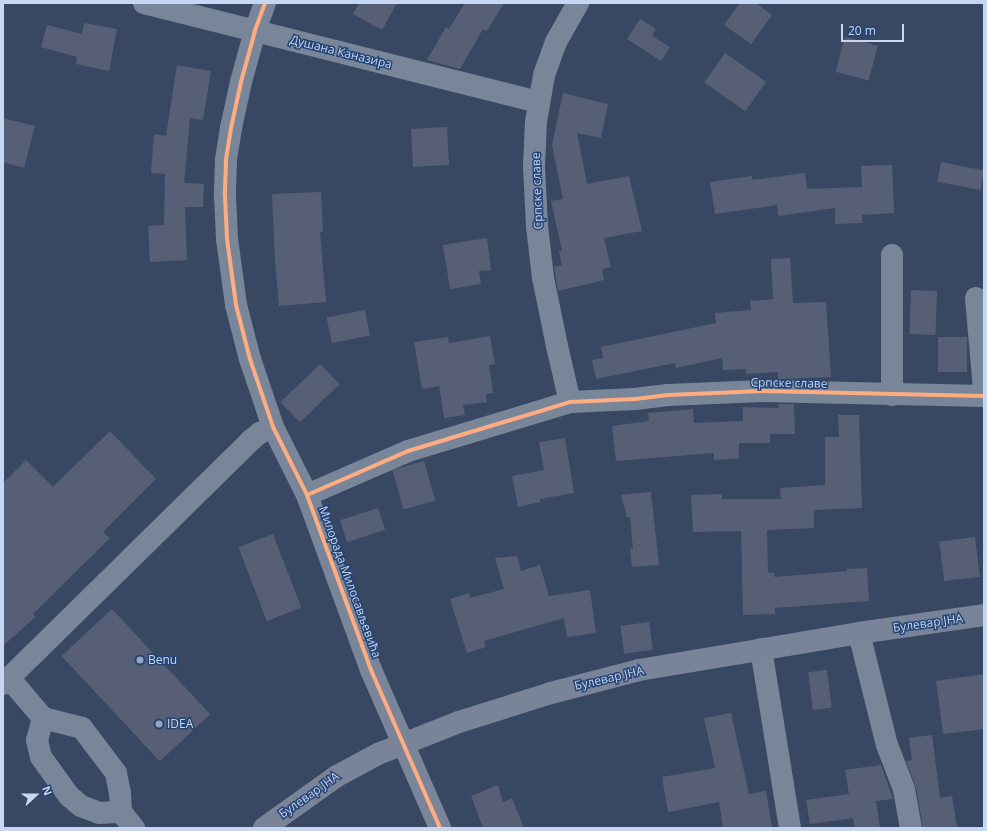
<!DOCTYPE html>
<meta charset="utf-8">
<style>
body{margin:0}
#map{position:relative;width:987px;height:831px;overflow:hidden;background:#384862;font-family:"Open Sans",sans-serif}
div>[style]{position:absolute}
.building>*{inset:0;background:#575f76;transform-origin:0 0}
.minor>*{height:22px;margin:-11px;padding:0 11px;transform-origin:11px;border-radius:11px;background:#79869a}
.major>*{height:22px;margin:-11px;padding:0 11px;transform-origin:11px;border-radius:11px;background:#798499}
.cycleway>*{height:4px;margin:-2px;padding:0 2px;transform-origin:2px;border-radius:2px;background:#ffac80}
.dots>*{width:11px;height:11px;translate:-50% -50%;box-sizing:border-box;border:2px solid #264473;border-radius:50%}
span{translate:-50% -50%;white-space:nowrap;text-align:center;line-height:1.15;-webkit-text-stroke:3px #264473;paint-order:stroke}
.street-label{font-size:12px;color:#c5d7f3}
.poi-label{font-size:12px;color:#c5d7f3}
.left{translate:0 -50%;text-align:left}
.frame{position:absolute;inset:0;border:4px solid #c5d7f3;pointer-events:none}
.north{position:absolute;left:16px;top:775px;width:40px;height:40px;-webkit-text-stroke:3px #264473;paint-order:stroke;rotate:69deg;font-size:11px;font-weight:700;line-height:16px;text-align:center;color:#c5d7f3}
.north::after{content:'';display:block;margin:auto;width:14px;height:18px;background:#c5d7f3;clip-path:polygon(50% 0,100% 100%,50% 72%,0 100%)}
.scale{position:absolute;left:841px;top:24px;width:63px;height:18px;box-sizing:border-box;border:2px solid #c5d7f3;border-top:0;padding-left:5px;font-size:12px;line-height:14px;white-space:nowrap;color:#c5d7f3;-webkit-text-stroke:3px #264473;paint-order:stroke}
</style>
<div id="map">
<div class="building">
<div style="clip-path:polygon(359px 3px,397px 3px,382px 30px,353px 14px)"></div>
<div style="clip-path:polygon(465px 3px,504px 3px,487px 31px,483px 29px,460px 69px,427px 60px,446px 27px,449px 29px)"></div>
<div style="clip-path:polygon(740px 3px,756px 3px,772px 15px,751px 44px,724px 25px)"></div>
<div style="clip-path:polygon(640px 19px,656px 29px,652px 36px,670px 47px,661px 61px,627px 39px)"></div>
<div style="clip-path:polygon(84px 23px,117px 29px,109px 71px,76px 64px,77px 57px,41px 47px,47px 25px,82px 34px)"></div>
<div style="left:845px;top:37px;width:34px;height:36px;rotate:15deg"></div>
<div style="left:725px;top:53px;width:50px;height:36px;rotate:35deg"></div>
<div style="clip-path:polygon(177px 65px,211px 71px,203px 120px,190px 118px,184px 183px,204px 184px,203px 207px,185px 207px,187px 260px,150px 262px,148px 226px,164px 225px,165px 174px,151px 173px,154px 134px,166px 136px)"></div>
<div style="clip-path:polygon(563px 93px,608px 104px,601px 138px,577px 133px,587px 184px,629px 176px,642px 231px,604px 238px,611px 267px,602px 269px,604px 280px,558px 291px,554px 267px,562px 265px,559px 251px,562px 251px,551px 201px,563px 199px,552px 145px)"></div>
<div style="clip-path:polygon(3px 118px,35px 126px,24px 168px,3px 162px)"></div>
<div style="left:447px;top:127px;width:38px;height:36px;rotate:87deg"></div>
<div style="left:941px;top:162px;width:44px;height:20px;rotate:11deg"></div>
<div style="clip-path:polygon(892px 165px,894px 213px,862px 215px,862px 223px,835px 224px,835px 208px,778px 216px,777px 205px,715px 214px,710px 182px,752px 176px,752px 180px,805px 173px,807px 189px,862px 187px,861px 166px)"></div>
<div style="clip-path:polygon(321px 192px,323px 232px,320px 232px,326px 302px,279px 306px,275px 261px,272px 194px)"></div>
<div style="clip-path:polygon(487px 238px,491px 270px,479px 271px,481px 284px,450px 289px,443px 245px)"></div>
<div style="clip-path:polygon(790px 258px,793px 303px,826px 302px,831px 377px,778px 379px,778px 372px,746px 374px,746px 369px,723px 370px,722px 358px,676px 368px,675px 363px,596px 379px,592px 360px,603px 358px,601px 347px,716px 323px,715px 313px,751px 310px,750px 301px,773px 299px,771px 259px)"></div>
<div style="left:911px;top:290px;width:26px;height:44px;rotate:2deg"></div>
<div style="left:365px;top:310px;width:26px;height:39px;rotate:79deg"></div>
<div style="clip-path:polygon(490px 336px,495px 364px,489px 365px,493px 393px,486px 394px,487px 402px,463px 405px,465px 415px,444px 418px,439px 386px,422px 389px,414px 342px,448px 337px,449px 343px)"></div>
<div style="left:938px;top:337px;width:29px;height:35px"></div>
<div style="left:320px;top:364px;width:28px;height:55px;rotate:46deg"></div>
<div style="clip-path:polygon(778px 404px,794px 404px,795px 434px,770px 434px,770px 443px,739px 443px,739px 458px,714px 460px,714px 453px,616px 461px,612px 426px,649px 421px,648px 413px,693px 409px,694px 423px,743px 421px,743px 407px,779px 408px)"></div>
<div style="clip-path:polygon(838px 415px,859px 415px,862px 508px,814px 510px,814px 528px,767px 530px,768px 573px,774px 573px,775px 577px,847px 571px,847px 569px,867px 568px,869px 601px,775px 608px,775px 614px,743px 615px,741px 531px,693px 532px,691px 495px,722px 494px,722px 499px,781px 499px,780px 488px,825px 485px,825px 437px,839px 437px)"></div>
<div style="clip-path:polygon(110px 431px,156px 479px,103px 532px,110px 538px,33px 614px,35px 617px,3px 646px,3px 483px,26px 460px,53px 487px)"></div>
<div style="clip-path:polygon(565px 438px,574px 493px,540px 499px,540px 502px,518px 507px,512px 476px,544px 470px,539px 442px)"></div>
<div style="left:424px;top:461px;width:41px;height:33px;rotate:74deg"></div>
<div style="clip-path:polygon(651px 492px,659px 565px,632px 567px,630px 549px,633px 549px,630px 517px,627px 517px,621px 495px)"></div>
<div style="left:378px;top:508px;width:23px;height:40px;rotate:72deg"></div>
<div style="left:273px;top:534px;width:79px;height:37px;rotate:69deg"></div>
<div style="left:975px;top:537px;width:40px;height:36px;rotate:83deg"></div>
<div style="clip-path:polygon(517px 556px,521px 571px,540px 565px,549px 596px,590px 590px,596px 633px,567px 637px,564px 618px,484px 641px,486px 647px,467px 653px,450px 599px,469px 593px,470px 598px,504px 589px,495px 558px)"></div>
<div style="left:112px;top:609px;width:144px;height:69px;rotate:47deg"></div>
<div style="left:649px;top:622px;width:28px;height:29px;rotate:82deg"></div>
<div style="left:827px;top:670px;width:38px;height:19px;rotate:83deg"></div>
<div style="clip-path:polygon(984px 674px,984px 729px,943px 734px,936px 681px)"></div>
<div style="clip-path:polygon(731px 713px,749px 794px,766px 791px,772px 828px,723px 828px,719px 802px,668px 812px,662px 777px,715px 768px,704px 718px)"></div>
<div style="clip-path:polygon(932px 735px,940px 798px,952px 796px,957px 828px,923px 828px,916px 787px,906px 761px,912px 760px,909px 738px)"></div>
<div style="clip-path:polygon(881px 765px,893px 799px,876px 801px,880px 828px,855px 828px,853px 818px,810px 824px,806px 800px,849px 794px,845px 770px)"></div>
<div style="clip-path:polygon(498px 785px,503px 802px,512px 798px,524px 828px,483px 828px,471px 796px)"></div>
</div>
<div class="minor">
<div style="left:144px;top:3px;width:407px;rotate:14.1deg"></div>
<div style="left:265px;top:3px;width:30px;rotate:110deg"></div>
<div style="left:255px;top:31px;width:53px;rotate:105.4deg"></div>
<div style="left:241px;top:82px;width:47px;rotate:102.3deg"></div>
<div style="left:231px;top:128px;width:33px;rotate:99deg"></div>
<div style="left:226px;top:161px;width:35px;rotate:92deg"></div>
<div style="left:225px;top:196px;width:43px;rotate:87.3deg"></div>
<div style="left:227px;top:239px;width:67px;rotate:82.2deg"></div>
<div style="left:236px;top:305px;width:56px;rotate:75.5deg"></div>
<div style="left:250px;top:359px;width:72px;rotate:71.3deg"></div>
<div style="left:273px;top:427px;width:76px;rotate:63.4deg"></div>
<div style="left:307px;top:495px;width:186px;rotate:69.9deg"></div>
<div style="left:371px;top:670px;width:172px;rotate:66.4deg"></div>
<div style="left:976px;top:298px;width:92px;rotate:85deg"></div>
<div style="left:892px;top:395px;width:140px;rotate:-90deg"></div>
<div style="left:570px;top:402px;width:57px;rotate:-103.1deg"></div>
<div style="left:557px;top:346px;width:69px;rotate:-101.6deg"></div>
<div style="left:543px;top:278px;width:52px;rotate:-96.6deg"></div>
<div style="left:537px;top:226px;width:60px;rotate:-92.9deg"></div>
<div style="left:534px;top:166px;width:44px;rotate:-87.4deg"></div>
<div style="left:536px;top:122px;width:48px;rotate:-80.3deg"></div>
<div style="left:544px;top:75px;width:35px;rotate:-70deg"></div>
<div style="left:556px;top:42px;width:45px;rotate:-60.6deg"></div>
<div style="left:307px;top:495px;width:110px;rotate:-23.5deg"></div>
<div style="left:408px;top:451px;width:169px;rotate:-16.8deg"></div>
<div style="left:570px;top:402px;width:65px;rotate:-2.6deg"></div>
<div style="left:635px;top:399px;width:33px;rotate:-7deg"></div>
<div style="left:668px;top:395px;width:94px;rotate:-2.4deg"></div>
<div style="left:762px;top:391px;width:222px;rotate:1.3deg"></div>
<div style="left:859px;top:633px;width:115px;rotate:76deg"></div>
<div style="left:887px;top:745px;width:47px;rotate:68.9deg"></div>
<div style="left:904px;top:789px;width:40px;rotate:80deg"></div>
<div style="left:761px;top:649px;width:181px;rotate:80.8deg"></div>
<div style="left:9px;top:678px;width:52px;rotate:49.6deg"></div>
<div style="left:43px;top:718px;width:40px;rotate:14.4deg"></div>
<div style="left:82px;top:728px;width:56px;rotate:52.9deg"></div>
<div style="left:116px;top:773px;width:20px;rotate:79deg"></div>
<div style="left:120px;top:793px;width:19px;rotate:87deg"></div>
<div style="left:121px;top:812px;width:21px;rotate:51deg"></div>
<div style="left:3px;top:684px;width:346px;rotate:-44.5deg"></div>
<div style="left:250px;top:441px;width:13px;rotate:-39deg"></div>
<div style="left:260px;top:433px;width:14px;rotate:-25deg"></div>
<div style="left:43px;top:718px;width:23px;rotate:105deg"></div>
<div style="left:37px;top:740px;width:17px;rotate:77deg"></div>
<div style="left:41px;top:757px;width:48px;rotate:54.3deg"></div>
<div style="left:69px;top:796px;width:16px;rotate:40deg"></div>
<div style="left:81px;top:806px;width:19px;rotate:21deg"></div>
<div style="left:99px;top:813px;width:22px;rotate:-3deg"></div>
</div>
<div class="major">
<div style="left:264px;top:828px;width:90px;rotate:-35.5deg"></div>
<div style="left:337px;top:776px;width:47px;rotate:-28.2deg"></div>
<div style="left:378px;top:754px;width:87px;rotate:-21.6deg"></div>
<div style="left:459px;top:722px;width:96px;rotate:-17.5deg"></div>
<div style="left:551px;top:693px;width:91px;rotate:-14.6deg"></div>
<div style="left:639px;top:670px;width:223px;rotate:-9.5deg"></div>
<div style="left:859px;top:633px;width:126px;rotate:-8.2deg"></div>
</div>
<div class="cycleway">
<div style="left:265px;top:3px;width:30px;rotate:110deg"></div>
<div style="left:255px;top:31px;width:53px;rotate:105.4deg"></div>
<div style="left:241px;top:82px;width:47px;rotate:102.3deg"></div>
<div style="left:231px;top:128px;width:33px;rotate:99deg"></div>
<div style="left:226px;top:161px;width:35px;rotate:92deg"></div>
<div style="left:225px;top:196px;width:43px;rotate:87.3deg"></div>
<div style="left:227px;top:239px;width:67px;rotate:82.2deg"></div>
<div style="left:236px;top:305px;width:56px;rotate:75.5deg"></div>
<div style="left:250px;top:359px;width:72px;rotate:71.3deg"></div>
<div style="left:273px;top:427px;width:76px;rotate:63.4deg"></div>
<div style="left:307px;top:495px;width:186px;rotate:69.9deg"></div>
<div style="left:371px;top:670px;width:172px;rotate:66.4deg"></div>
<div style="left:307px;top:495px;width:110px;rotate:-23.5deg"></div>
<div style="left:408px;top:451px;width:169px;rotate:-16.8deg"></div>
<div style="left:570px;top:402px;width:65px;rotate:-2.6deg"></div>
<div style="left:635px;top:399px;width:33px;rotate:-7deg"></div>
<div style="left:668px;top:395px;width:94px;rotate:-2.4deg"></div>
<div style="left:762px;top:391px;width:222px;rotate:1.3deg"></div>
</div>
<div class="dots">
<div style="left:140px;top:660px;background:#94a5c0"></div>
<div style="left:159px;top:724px;background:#94a5c0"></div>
</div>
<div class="street-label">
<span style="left:341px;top:52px;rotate:14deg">Душана Каназира</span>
<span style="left:537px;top:191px;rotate:-92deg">Српске славе</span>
<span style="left:789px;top:383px;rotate:1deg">Српске славе</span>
<span style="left:350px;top:582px;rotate:70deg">Милорада Милосављевића</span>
<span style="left:928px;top:623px;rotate:-8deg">Булевар ЈНА</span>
<span style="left:609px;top:678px;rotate:-13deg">Булевар ЈНА</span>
<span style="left:309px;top:795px;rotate:-35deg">Булевар ЈНА</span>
</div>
<div class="poi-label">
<span class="left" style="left:148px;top:660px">Benu</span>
<span class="left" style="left:167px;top:724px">IDEA</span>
</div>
<div class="frame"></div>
<div class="north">N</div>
<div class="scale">20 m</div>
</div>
